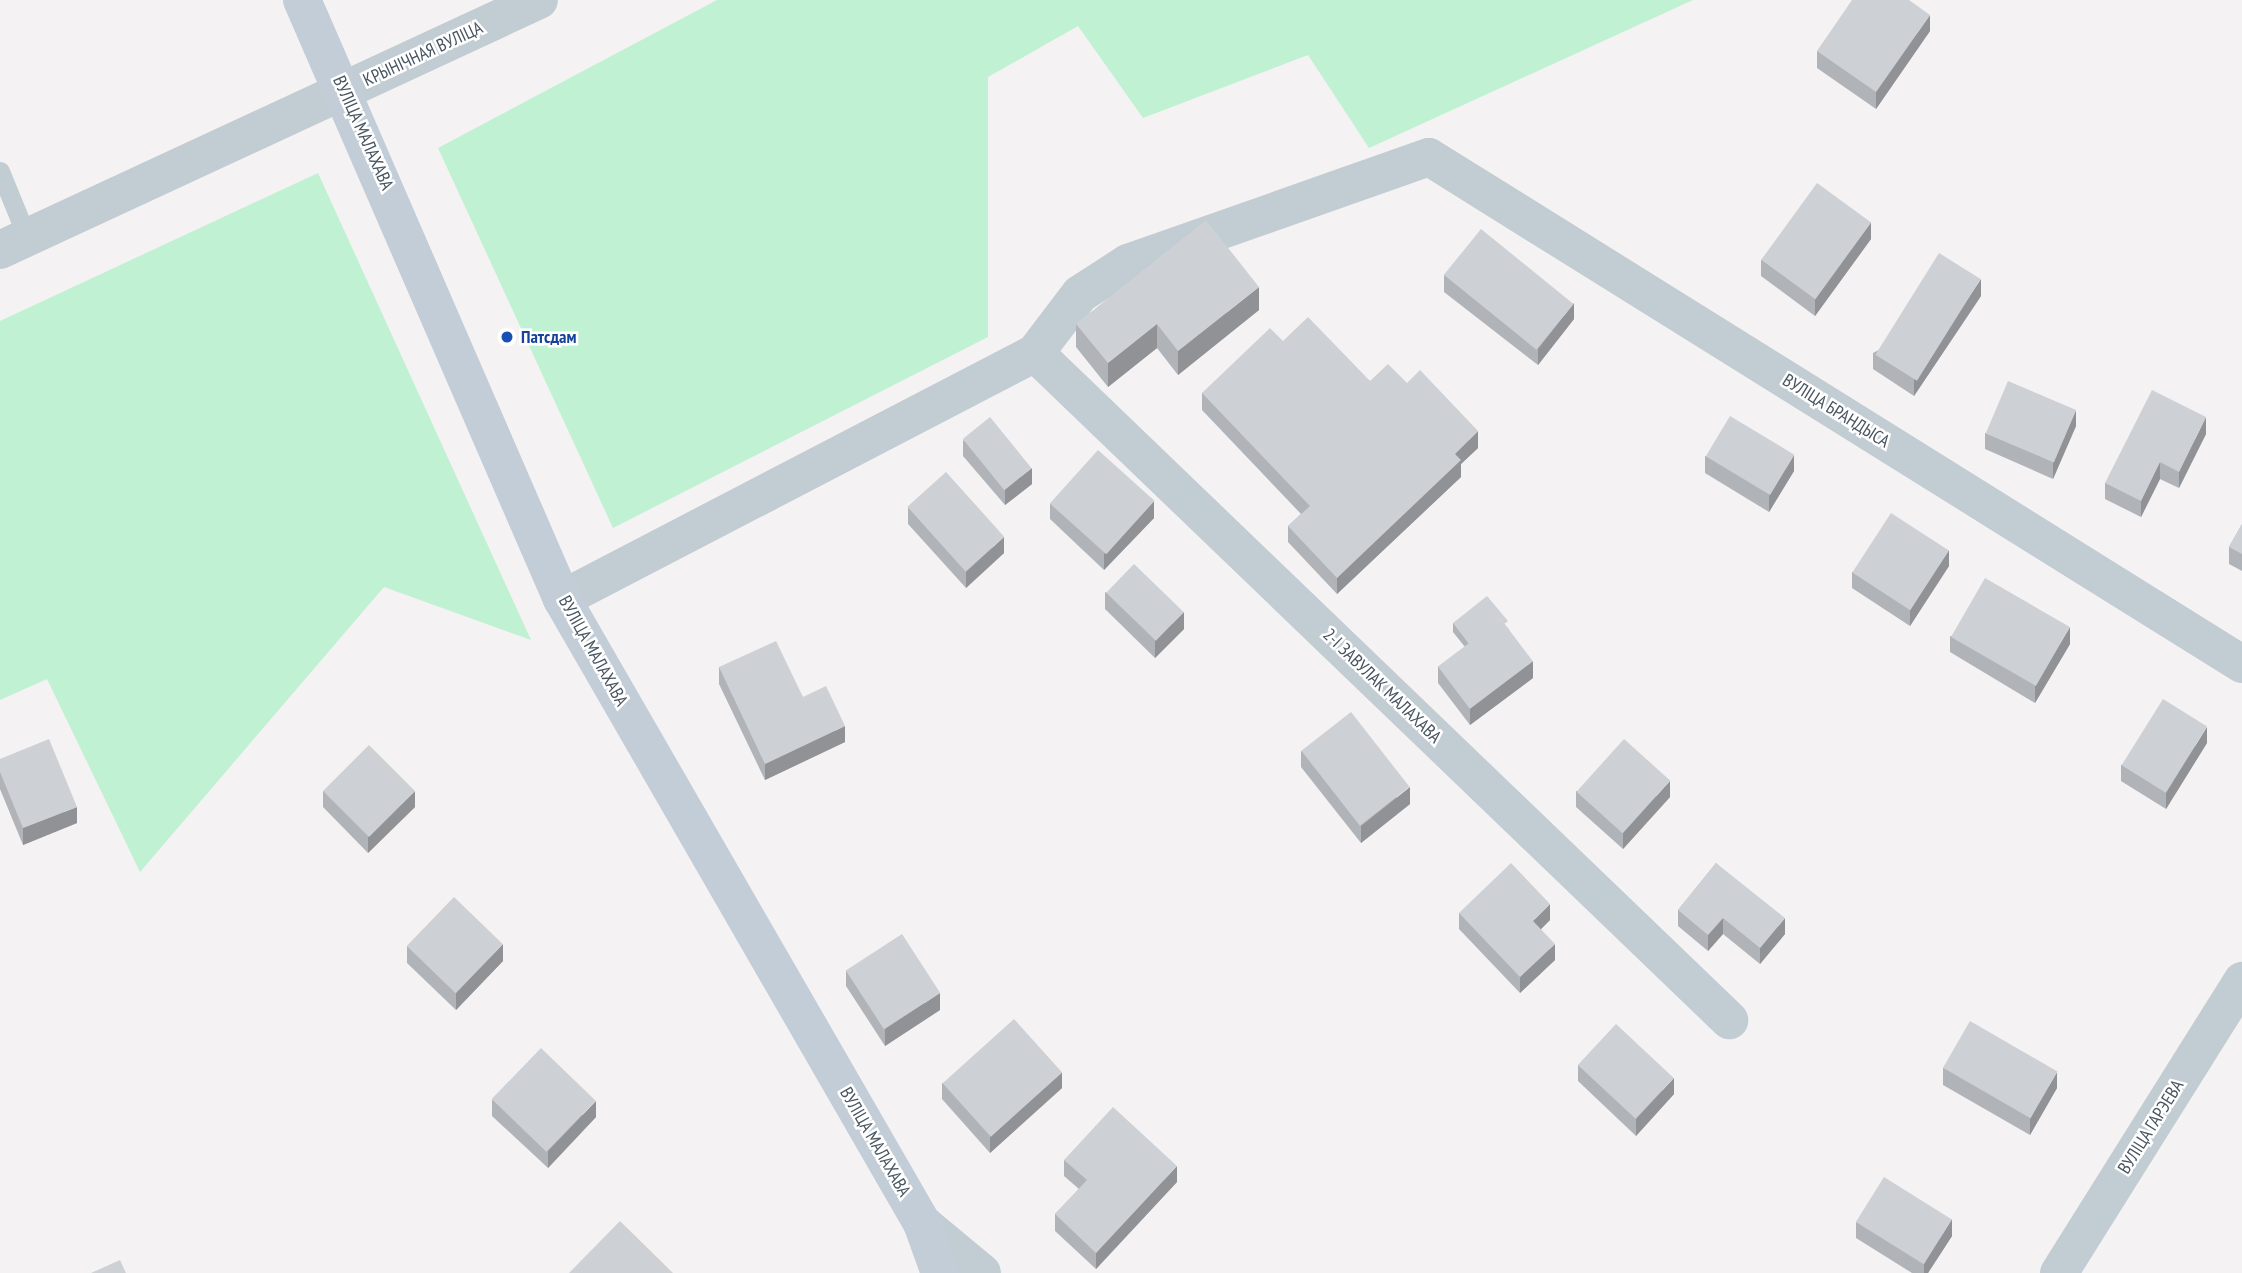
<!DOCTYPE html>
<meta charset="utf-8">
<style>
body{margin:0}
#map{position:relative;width:2242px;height:1273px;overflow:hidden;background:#f4f2f2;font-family:"PT Sans Narrow",sans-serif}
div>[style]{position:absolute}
.green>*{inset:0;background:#c0f1d3}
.lane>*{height:19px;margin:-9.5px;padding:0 9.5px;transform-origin:9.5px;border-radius:9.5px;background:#c2ccd3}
.street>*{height:38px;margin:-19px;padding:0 19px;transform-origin:19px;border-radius:19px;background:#c2ccd3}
.secondary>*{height:38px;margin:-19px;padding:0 19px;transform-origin:19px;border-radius:19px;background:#c2cdd8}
.wall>*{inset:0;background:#b0b4b8}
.shaded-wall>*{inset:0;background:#909296}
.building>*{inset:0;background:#cdd1d6;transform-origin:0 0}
.dots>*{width:19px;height:19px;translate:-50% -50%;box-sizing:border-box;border:4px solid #fff;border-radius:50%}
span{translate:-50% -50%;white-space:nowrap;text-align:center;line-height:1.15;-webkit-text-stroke:5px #fff;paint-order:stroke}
.street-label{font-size:18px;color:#485560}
.transit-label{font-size:18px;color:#164399;font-weight:700}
.left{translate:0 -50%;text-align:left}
</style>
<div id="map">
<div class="green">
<div style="clip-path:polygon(717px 0,1693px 0,1369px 148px,1308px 55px,1143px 118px,1078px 26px,988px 77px,988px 337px,613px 528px,438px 148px)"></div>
<div style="clip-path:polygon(318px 173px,531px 640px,384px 587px,140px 872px,47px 679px,0 700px,0 321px)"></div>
</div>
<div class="lane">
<div style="left:0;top:171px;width:71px;rotate:67.8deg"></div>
</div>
<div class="street">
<div style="left:0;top:250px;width:594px;rotate:-24.88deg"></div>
<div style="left:1035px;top:353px;width:963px;rotate:43.86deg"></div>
<div style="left:562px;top:599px;width:533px;rotate:-27.48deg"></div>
<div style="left:1035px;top:353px;width:74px;rotate:-52.7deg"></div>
<div style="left:1080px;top:294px;width:57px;rotate:-32.9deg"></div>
<div style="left:1128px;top:263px;width:319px;rotate:-19.4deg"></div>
<div style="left:1429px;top:157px;width:958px;rotate:31.95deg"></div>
<div style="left:922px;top:1223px;width:78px;rotate:39.8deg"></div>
<div style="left:2059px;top:1273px;width:345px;rotate:-57.9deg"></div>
</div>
<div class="secondary">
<div style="left:302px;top:0;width:653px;rotate:66.54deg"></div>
<div style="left:562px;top:599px;width:720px;rotate:60.02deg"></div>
<div style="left:922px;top:1223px;width:53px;rotate:70.2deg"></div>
</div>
<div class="wall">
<div style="clip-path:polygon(1930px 31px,1876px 109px,1817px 68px,1817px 51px)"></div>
<div style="clip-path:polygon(1871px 239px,1815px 316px,1761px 276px,1761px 260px)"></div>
<div style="clip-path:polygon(1444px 275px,1574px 319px,1538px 365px,1444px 292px)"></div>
<div style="clip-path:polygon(1981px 296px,1914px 396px,1873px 369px,1873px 353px)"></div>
<div style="clip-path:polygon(1259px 310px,1178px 375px,1157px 348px,1108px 387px,1076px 347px,1076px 324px)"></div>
<div style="clip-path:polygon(1283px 341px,1370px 381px,1407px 383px,1478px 448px,1461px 464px,1461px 477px,1337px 594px,1288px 542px,1288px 526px,1301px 514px,1202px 410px,1202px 393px)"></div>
<div style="clip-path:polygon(2076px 426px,2053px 479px,1985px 449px,1985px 433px)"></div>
<div style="clip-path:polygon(2206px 434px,2179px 488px,2160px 479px,2141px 517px,2105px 499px,2105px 483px)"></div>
<div style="clip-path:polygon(963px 440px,1032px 484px,1005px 505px,963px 456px)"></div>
<div style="clip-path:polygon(1705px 456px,1794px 471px,1769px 512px,1705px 473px)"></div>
<div style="clip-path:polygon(1050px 503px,1154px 518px,1104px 570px,1050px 519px)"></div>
<div style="clip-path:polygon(908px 507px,1004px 553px,966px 588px,908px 524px)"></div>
<div style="clip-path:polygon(2242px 524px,2242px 571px,2229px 564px,2229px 547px)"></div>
<div style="clip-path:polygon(1949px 566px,1910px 626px,1852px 588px,1852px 572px)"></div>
<div style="clip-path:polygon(1105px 592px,1184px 629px,1155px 658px,1105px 609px)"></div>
<div style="clip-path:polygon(1453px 623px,1508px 628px,1533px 678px,1470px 725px,1438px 683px,1438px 667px,1465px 647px,1453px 632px)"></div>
<div style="clip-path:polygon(1950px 636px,2070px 644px,2035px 703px,1950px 652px)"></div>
<div style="clip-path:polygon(719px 667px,803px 697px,845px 742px,765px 780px,719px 684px)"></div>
<div style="clip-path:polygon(2207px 743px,2166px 809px,2121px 781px,2121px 765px)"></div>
<div style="clip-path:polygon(1301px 751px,1410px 804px,1361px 843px,1301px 767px)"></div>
<div style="clip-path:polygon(0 759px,77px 823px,23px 845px,0 789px)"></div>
<div style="clip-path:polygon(323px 791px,415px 807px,368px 853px,323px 807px)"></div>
<div style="clip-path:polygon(1576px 791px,1670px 797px,1623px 849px,1576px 807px)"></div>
<div style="clip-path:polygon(1716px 863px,1785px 934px,1760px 964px,1723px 934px,1708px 951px,1678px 926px,1678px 910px)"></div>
<div style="clip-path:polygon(1459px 913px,1550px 920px,1541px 929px,1555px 960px,1520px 993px,1459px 929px)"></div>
<div style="clip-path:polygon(407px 946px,503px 961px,456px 1010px,407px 963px)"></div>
<div style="clip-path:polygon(846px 970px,940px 1010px,885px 1046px,846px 986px)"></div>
<div style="clip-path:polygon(1578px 1065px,1674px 1094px,1636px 1136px,1578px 1081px)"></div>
<div style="clip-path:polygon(1943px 1068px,2057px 1088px,2030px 1135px,1943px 1085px)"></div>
<div style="clip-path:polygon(942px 1083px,1062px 1088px,990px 1153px,942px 1099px)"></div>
<div style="clip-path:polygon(492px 1100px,596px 1117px,548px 1168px,492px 1116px)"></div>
<div style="clip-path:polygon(1064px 1160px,1177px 1182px,1096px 1269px,1055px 1231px,1055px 1214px,1079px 1189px,1064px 1176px)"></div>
<div style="clip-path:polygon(1856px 1222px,1952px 1236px,1928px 1273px,1912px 1273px,1856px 1238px)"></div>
</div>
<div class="shaded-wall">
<div style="clip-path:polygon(1930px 15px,1930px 31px,1876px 109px,1876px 92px)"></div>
<div style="clip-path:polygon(1871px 222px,1871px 239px,1815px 316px,1815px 299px)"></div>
<div style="clip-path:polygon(1981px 279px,1981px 296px,1914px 396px,1914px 380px)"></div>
<div style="clip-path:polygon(1259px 287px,1259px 310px,1178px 375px,1178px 351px)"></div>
<div style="clip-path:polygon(1574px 303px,1574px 319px,1538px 365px,1538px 349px)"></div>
<div style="clip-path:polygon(1157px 324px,1157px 348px,1108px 387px,1108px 363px)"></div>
<div style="clip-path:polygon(2076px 410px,2076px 426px,2053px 479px,2053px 462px)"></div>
<div style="clip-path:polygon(2206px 417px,2206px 434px,2179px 488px,2179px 472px)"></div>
<div style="clip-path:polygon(1478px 431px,1478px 448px,1461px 464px,1461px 477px,1337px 594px,1337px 578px,1455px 454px)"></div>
<div style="clip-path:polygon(1794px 455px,1794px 471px,1769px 512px,1769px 496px)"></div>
<div style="clip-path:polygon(2160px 462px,2160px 479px,2141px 517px,2141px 501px)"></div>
<div style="clip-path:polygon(1032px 468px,1032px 484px,1005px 505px,1005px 489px)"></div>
<div style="clip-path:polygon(1154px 501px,1154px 518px,1104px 570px,1104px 554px)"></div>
<div style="clip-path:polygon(1004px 537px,1004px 553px,966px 588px,966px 572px)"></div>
<div style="clip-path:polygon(1949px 550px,1949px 566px,1910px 626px,1910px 610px)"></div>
<div style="clip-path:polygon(1184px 612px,1184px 629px,1155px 658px,1155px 641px)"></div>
<div style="clip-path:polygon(2070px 627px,2070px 644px,2035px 703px,2035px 686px)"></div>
<div style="clip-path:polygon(1533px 661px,1533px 678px,1470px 725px,1470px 709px)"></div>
<div style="clip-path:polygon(845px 726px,845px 742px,765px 780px,765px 764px)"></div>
<div style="clip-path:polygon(2207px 727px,2207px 743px,2166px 809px,2166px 793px)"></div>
<div style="clip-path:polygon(1670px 781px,1670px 797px,1623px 849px,1623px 833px)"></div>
<div style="clip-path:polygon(1410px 787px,1410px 804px,1361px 843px,1361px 826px)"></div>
<div style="clip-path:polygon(415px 791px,415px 807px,368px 853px,368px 837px)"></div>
<div style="clip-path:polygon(77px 807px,77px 823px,23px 845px,23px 828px)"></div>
<div style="clip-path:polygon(1550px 904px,1550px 920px,1533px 937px,1533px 921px)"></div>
<div style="clip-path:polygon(1723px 918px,1723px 934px,1708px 951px,1708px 935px)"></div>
<div style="clip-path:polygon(1785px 918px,1785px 934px,1760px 964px,1760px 948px)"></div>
<div style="clip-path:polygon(503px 944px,503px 961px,456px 1010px,456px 993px)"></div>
<div style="clip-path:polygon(1555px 944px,1555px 960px,1520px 993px,1520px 977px)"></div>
<div style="clip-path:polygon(940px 993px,940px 1010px,885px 1046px,885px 1029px)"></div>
<div style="clip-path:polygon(1062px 1072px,1062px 1088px,990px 1153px,990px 1137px)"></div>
<div style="clip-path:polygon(2057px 1072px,2057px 1088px,2030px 1135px,2030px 1119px)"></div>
<div style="clip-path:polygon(1674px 1078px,1674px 1094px,1636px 1136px,1636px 1119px)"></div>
<div style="clip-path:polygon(596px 1101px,596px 1117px,548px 1168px,548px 1151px)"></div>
<div style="clip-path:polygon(1177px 1166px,1177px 1182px,1096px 1269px,1096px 1253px)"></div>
<div style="clip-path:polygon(1952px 1219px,1952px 1236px,1928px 1273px,1924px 1273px,1924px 1264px)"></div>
</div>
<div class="building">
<div style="clip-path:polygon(1852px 0,1909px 0,1930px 15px,1876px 92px,1817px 51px)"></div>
<div style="left:1817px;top:183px;width:67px;height:95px;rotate:36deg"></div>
<div style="clip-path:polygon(1206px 220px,1259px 287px,1178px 351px,1157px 324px,1108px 363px,1076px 324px)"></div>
<div style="left:1481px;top:229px;width:119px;height:59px;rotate:39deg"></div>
<div style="left:1939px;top:253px;width:49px;height:120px;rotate:32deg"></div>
<div style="clip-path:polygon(1308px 317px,1370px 381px,1388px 364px,1407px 383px,1420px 370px,1478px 431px,1455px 454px,1461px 460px,1337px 578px,1288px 526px,1310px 506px,1202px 393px,1270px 328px,1283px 341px)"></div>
<div style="left:2008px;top:381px;width:74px;height:57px;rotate:23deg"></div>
<div style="clip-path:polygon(2152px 390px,2206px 417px,2179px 472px,2160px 462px,2141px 501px,2105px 483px)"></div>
<div style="left:1730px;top:416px;width:75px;height:47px;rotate:31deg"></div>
<div style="left:990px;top:417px;width:66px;height:35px;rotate:51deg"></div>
<div style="left:1098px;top:450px;width:76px;height:72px;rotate:42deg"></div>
<div style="left:946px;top:472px;width:87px;height:52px;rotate:48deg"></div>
<div style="left:1891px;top:513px;width:69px;height:71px;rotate:33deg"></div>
<div style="clip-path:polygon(2242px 524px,2242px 554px,2229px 547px)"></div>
<div style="left:1134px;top:564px;width:69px;height:40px;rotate:44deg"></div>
<div style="left:1985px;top:578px;width:98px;height:68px;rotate:30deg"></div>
<div style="clip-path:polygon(1487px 596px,1508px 621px,1504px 624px,1501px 619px,1469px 644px,1453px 623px)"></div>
<div style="left:1501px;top:619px;width:53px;height:79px;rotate:53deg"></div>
<div style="clip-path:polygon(776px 641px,803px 697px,826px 686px,845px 726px,765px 764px,719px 667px)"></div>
<div style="left:2163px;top:699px;width:52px;height:78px;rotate:32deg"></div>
<div style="left:1351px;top:712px;width:95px;height:63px;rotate:52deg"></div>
<div style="clip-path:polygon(49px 739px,77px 807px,23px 828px,0 772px,0 759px)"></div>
<div style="left:1624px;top:739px;width:62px;height:71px;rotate:42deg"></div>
<div style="left:369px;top:745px;width:65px;height:65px;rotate:45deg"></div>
<div style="clip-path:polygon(1511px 863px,1550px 904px,1533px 921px,1555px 944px,1520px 977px,1459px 913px)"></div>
<div style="clip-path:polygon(1716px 863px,1785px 918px,1760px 948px,1723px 918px,1708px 935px,1678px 910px)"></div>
<div style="left:454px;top:897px;width:68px;height:68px;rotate:44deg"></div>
<div style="left:902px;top:934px;width:70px;height:67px;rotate:57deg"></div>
<div style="left:1014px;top:1019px;width:72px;height:96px;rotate:48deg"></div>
<div style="left:1970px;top:1021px;width:101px;height:54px;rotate:30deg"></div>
<div style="left:1616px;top:1024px;width:79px;height:56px;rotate:43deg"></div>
<div style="left:541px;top:1048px;width:76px;height:71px;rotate:44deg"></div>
<div style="clip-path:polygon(1113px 1107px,1177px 1166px,1096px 1253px,1055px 1214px,1087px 1180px,1064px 1160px)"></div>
<div style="left:1884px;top:1177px;width:80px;height:53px;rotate:32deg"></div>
<div style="clip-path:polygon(620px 1221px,673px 1273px,569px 1273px)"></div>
<div style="clip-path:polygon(120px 1260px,126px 1273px,91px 1273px)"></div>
</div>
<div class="dots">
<div style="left:507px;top:337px;background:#1a4fb4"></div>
</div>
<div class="street-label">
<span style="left:423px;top:54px;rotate:-25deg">КРЫНІЧНАЯ ВУЛІЦА</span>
<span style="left:363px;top:133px;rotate:66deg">ВУЛІЦА МАЛАХАВА</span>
<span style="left:1836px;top:411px;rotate:32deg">ВУЛІЦА БРАНДЫСА</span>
<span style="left:593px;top:651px;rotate:61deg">ВУЛІЦА МАЛАХАВА</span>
<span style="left:1382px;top:686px;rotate:44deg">2-І ЗАВУЛАК МАЛАХАВА</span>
<span style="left:2151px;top:1127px;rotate:-58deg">ВУЛІЦА ГАРЭЕВА</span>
<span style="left:875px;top:1142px;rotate:60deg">ВУЛІЦА МАЛАХАВА</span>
</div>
<div class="transit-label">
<span class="left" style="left:521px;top:337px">Патсдам</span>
</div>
</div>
